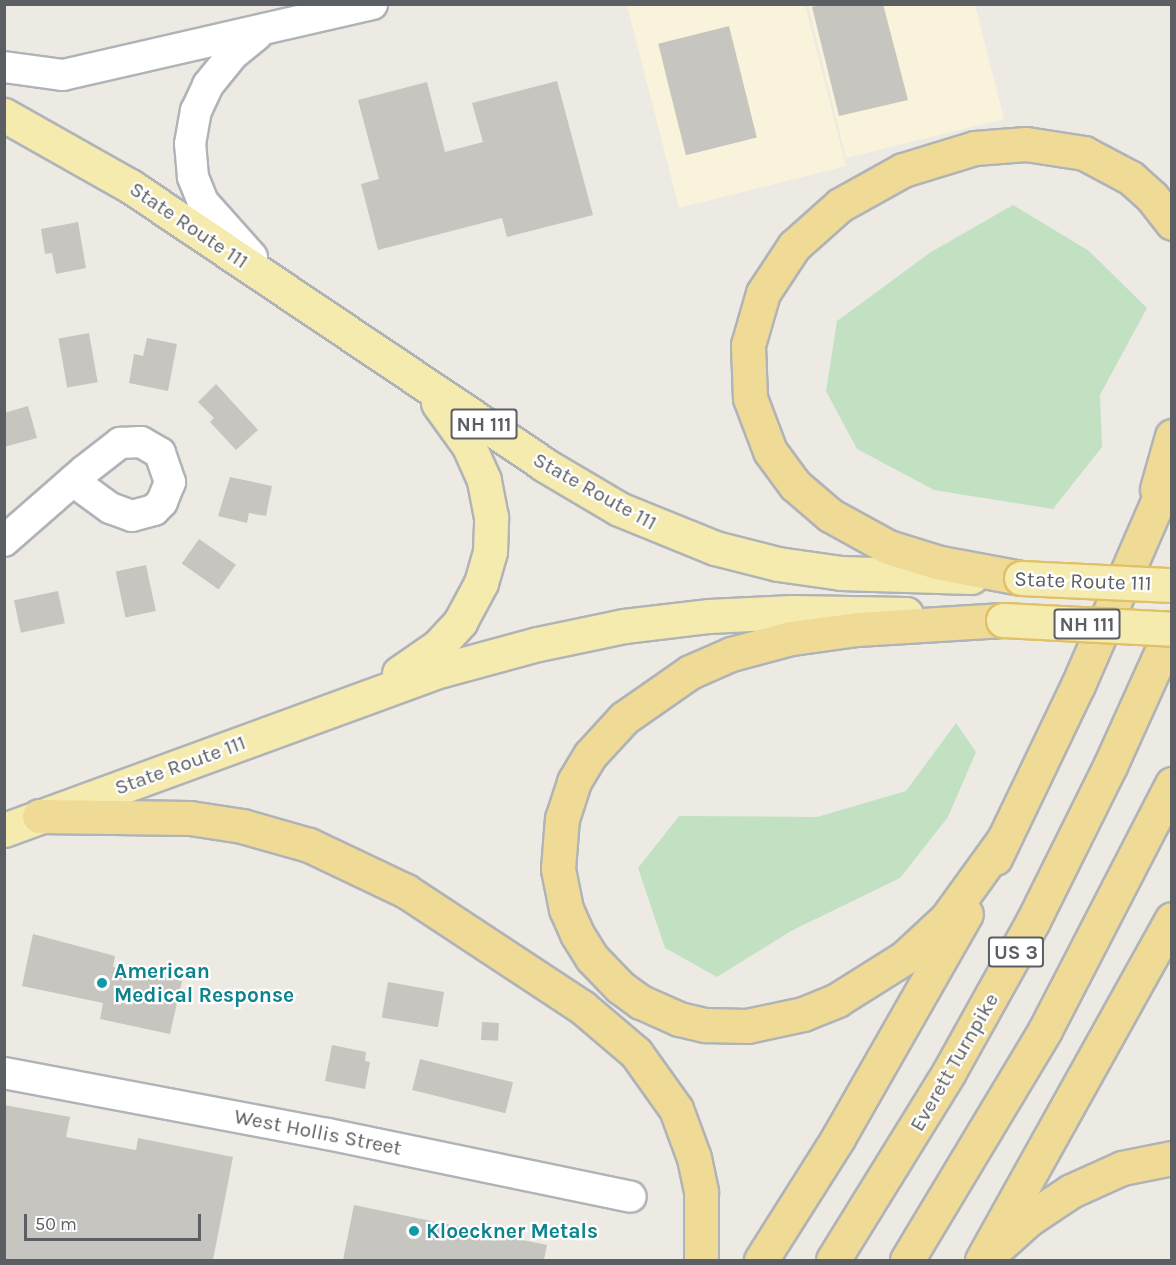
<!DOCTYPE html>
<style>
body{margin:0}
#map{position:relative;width:1176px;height:1265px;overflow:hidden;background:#eceae3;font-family:Karla,sans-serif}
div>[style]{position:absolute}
.commercial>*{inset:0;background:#f9f3db}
.green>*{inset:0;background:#c2e1c3}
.building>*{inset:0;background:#c7c5c0;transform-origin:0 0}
.roads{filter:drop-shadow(2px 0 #b0b3b7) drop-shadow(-2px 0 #b0b3b7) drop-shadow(0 2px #b0b3b7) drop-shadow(0 -2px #b0b3b7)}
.minor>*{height:30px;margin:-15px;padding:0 15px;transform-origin:15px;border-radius:15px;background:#fff}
.major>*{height:33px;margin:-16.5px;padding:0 16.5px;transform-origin:16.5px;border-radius:16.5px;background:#f5ebaf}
.highway>*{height:33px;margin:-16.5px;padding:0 16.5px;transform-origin:16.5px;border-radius:16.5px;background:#f0db96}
.bridges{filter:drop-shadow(2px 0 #e1c167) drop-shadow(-2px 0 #e1c167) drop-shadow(0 2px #e1c167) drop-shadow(0 -2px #e1c167)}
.major-bridge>*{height:33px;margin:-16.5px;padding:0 16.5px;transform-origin:16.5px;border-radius:16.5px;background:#f5ebaf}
.dots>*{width:16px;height:16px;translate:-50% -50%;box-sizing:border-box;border:3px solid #fff;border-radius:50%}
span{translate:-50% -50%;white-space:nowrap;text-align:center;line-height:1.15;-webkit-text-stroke:4.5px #fff;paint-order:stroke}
.shield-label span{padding:2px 4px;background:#fff;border:2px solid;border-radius:4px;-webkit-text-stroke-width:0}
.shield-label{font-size:20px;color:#5b5e62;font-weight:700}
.street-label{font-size:21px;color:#5b5e62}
.culture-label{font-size:21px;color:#0d838f;font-weight:700}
.left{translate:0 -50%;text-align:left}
.frame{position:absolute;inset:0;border:6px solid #5b5e62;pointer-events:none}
.scale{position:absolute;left:24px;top:1214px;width:177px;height:27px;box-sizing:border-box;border:3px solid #5b5e62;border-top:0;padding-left:8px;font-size:18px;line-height:21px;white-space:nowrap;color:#5b5e62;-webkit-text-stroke:4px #fff;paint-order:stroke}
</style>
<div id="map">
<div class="commercial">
<div style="clip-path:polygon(627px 5px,805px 5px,846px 166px,679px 208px)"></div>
<div style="clip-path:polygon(808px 5px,975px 5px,1004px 119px,846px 158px)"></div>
</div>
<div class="green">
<div style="clip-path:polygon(1013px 205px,1089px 251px,1147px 308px,1100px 395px,1102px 447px,1053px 509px,934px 490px,857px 449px,826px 391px,837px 321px,931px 252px)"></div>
<div style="clip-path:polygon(956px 723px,976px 752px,948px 817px,900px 878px,791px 931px,717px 977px,665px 948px,638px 868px,679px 816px,817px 817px,906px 791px)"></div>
</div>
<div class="building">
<div style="clip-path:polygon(823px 4px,883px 4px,908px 100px,839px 116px,812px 7px)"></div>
<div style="left:729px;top:26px;width:115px;height:73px;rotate:76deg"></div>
<div style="clip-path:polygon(557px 81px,593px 215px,507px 237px,502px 218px,378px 250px,361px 184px,379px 179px,358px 100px,427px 82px,445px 152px,483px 142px,472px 103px)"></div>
<div style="clip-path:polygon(78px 222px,86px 268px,56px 274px,52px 253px,45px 254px,41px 229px)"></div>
<div style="left:89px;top:333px;width:50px;height:31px;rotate:80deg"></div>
<div style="clip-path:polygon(147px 338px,177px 344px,168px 391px,129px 383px,134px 354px,143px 356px)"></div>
<div style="clip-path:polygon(216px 384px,258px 430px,236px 450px,210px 422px,214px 418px,198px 402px)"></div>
<div style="clip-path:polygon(28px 406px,37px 438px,4px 447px,4px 413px)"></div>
<div style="clip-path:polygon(230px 477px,272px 486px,266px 516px,249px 513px,247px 523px,218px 516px)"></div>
<div style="left:199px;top:539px;width:45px;height:30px;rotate:35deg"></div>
<div style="left:146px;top:565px;width:47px;height:31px;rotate:78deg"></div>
<div style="left:58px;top:591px;width:33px;height:45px;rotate:78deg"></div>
<div style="clip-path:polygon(33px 934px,115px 956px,113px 967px,182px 981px,170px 1034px,100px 1019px,103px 1003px,22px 986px)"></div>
<div style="left:388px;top:982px;width:57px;height:36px;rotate:10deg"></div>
<div style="left:482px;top:1022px;width:17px;height:18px;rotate:3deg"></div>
<div style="clip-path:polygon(332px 1045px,366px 1052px,365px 1061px,370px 1062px,365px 1089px,325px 1081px)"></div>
<div style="left:420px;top:1059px;width:96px;height:32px;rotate:14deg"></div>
<div style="clip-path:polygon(4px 1105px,70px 1117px,66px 1137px,136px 1150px,138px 1138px,233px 1157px,213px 1260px,4px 1260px)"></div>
<div style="clip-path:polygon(354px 1205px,547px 1245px,544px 1260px,343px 1260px)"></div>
</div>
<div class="roads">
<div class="minor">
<div style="left:4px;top:67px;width:60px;rotate:7.7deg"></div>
<div style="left:63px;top:75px;width:317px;rotate:-12.9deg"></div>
<div style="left:252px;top:257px;width:74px;rotate:-131.7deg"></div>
<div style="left:203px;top:202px;width:27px;rotate:-112deg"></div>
<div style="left:193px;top:177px;width:33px;rotate:-95deg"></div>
<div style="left:190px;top:144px;width:34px;rotate:-80deg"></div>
<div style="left:196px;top:111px;width:29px;rotate:-65deg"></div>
<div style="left:208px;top:85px;width:38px;rotate:-51deg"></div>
<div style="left:232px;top:55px;width:32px;rotate:-39deg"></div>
<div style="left:4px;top:541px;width:106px;rotate:-41.2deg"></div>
<div style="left:84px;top:471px;width:46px;rotate:-37.9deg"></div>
<div style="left:120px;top:443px;width:21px;rotate:-3deg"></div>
<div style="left:141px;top:442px;width:22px;rotate:30deg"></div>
<div style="left:160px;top:453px;width:31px;rotate:71deg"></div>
<div style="left:170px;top:482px;width:22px;rotate:112deg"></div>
<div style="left:162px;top:502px;width:11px;rotate:135deg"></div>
<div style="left:154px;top:510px;width:23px;rotate:165deg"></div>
<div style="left:132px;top:516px;width:23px;rotate:-160deg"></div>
<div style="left:110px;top:508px;width:46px;rotate:-143.9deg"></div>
<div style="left:4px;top:1073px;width:330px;rotate:10.7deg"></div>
<div style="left:328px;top:1134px;width:309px;rotate:11.7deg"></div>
</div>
<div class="major">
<div style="left:4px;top:115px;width:145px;rotate:29.4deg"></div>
<div style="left:130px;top:186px;width:498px;rotate:33.9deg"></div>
<div style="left:543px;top:464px;width:88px;rotate:30.6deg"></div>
<div style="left:619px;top:509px;width:104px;rotate:22.1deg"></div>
<div style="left:715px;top:548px;width:65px;rotate:14.3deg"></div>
<div style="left:778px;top:564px;width:64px;rotate:8.1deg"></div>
<div style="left:841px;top:573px;width:130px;rotate:1.8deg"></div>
<div style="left:399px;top:673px;width:47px;rotate:-34.7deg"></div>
<div style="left:438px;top:646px;width:33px;rotate:-47deg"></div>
<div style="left:460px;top:622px;width:44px;rotate:-61.7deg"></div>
<div style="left:481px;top:583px;width:32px;rotate:-74deg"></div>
<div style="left:490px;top:552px;width:35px;rotate:-88deg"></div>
<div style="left:491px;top:517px;width:38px;rotate:-101deg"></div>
<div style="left:484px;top:480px;width:37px;rotate:-114deg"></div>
<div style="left:469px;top:446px;width:53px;rotate:-125.8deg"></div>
<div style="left:4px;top:830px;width:466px;rotate:-20.1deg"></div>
<div style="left:442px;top:670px;width:99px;rotate:-15.2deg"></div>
<div style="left:538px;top:644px;width:88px;rotate:-11.8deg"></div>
<div style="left:624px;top:626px;width:86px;rotate:-6.7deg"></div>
<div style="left:709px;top:616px;width:83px;rotate:-2.8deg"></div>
<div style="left:792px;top:612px;width:114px;rotate:1deg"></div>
</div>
<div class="highway">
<div style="left:1157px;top:489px;width:55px;rotate:-74.2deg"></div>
<div style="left:1021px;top:578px;width:82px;rotate:-169.5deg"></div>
<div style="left:940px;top:563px;width:54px;rotate:-162.9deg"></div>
<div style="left:888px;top:547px;width:66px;rotate:-151.1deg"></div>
<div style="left:830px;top:515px;width:46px;rotate:-139.4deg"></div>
<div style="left:795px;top:485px;width:42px;rotate:-126.3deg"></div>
<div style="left:770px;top:451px;width:57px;rotate:-110.7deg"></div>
<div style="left:750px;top:398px;width:53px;rotate:-92.2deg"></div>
<div style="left:748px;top:345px;width:54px;rotate:-73.9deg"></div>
<div style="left:763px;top:293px;width:56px;rotate:-56.6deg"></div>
<div style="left:794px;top:246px;width:62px;rotate:-41.7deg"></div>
<div style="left:840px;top:205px;width:72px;rotate:-29.1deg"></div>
<div style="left:903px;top:170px;width:75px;rotate:-17deg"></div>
<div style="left:975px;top:148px;width:51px;rotate:-4.5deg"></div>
<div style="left:1026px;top:144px;width:59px;rotate:8.8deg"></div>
<div style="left:1084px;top:153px;width:53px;rotate:28deg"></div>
<div style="left:1131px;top:178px;width:28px;rotate:42deg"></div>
<div style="left:1152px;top:197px;width:33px;rotate:52deg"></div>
<div style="left:1003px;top:620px;width:146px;rotate:176.5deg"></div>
<div style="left:857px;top:629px;width:67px;rotate:172.2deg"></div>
<div style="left:791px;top:638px;width:62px;rotate:165.1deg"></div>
<div style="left:731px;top:654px;width:45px;rotate:156.3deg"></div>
<div style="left:690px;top:672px;width:80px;rotate:145.1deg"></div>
<div style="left:624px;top:718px;width:50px;rotate:132.6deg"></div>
<div style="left:590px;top:755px;width:31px;rotate:121deg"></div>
<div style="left:574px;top:782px;width:38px;rotate:108deg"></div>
<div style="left:562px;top:818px;width:51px;rotate:94.5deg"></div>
<div style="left:558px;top:869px;width:41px;rotate:78.7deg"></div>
<div style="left:566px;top:909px;width:27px;rotate:66deg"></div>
<div style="left:577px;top:934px;width:28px;rotate:58deg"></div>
<div style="left:592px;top:958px;width:40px;rotate:46deg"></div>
<div style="left:620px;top:987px;width:26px;rotate:36deg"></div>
<div style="left:641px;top:1002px;width:42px;rotate:24.1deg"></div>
<div style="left:679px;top:1019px;width:28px;rotate:13deg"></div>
<div style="left:706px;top:1025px;width:41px;rotate:1.4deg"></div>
<div style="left:747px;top:1026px;width:57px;rotate:-12.1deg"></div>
<div style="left:803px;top:1014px;width:37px;rotate:-22deg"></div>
<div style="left:837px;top:1000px;width:79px;rotate:-32.1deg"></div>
<div style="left:904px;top:958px;width:59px;rotate:-42.9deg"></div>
<div style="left:947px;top:918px;width:97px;rotate:-54.2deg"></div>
<div style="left:39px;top:816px;width:151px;rotate:0.8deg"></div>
<div style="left:190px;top:818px;width:53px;rotate:8.7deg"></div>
<div style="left:242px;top:826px;width:70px;rotate:15.8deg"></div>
<div style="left:309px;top:845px;width:107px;rotate:25.4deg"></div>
<div style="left:406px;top:891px;width:211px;rotate:33.4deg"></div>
<div style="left:582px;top:1007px;width:71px;rotate:40.4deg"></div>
<div style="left:636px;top:1053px;width:69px;rotate:54.5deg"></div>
<div style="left:676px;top:1109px;width:52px;rotate:69.8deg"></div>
<div style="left:694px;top:1158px;width:35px;rotate:78deg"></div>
<div style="left:701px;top:1192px;width:68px;rotate:90deg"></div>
<div style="left:995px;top:858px;width:192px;rotate:-64.4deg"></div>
<div style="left:1078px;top:685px;width:236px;rotate:-66.5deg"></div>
<div style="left:1000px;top:1245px;width:39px;rotate:-42deg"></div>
<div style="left:1029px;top:1219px;width:50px;rotate:-33.7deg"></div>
<div style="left:1071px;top:1191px;width:56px;rotate:-24.3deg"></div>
<div style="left:1122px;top:1168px;width:51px;rotate:-11.3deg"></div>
<div style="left:761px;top:1260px;width:144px;rotate:-57.7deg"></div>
<div style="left:838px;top:1138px;width:258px;rotate:-60.3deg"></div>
<div style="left:833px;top:1260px;width:221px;rotate:-58.3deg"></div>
<div style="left:949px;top:1072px;width:173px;rotate:-60.9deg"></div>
<div style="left:1033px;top:921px;width:173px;rotate:-63.6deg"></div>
<div style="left:1110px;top:766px;width:150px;rotate:-65.7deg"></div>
<div style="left:907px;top:1260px;width:268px;rotate:-59deg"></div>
<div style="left:1045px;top:1030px;width:277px;rotate:-62.7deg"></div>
<div style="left:982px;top:1260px;width:390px;rotate:-60.9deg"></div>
</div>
</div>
<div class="bridges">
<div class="major-bridge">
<div style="left:1021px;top:578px;width:151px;rotate:2.7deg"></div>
<div style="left:1003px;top:620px;width:169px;rotate:3deg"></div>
</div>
</div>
<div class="dots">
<div style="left:102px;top:983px;background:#0f9aa8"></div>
<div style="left:414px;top:1231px;background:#0f9aa8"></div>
</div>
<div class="shield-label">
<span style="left:484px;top:424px">NH 111</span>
<span style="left:1087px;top:624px">NH 111</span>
<span style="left:1016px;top:952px">US 3</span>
</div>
<div class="street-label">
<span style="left:189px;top:225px;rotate:34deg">State Route 111</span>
<span style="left:595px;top:491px;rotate:29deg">State Route 111</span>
<span style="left:1083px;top:581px;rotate:2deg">State Route 111</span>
<span style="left:180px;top:765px;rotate:-20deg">State Route 111</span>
<span style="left:954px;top:1062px;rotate:-60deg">Everett Turnpike</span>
<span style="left:318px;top:1132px;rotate:11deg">West Hollis Street</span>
</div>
<div class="culture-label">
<span class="left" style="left:114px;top:983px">American<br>Medical Response</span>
<span class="left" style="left:426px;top:1231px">Kloeckner Metals</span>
</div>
<div class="frame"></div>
<div class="scale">50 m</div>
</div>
